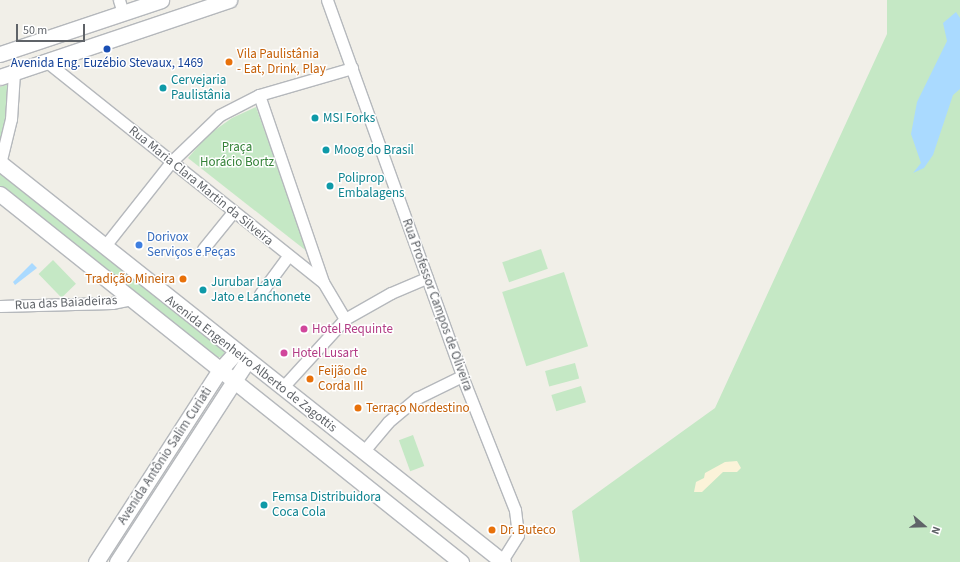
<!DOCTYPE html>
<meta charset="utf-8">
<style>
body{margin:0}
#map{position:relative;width:960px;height:562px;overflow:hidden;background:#f1efe8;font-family:"Source Sans 3",sans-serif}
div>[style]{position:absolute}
.green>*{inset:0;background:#c5e8c5;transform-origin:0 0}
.sand>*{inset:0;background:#fbf3d9}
.water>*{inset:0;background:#aadaff}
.roads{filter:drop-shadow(1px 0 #b5b8bc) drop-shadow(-1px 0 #b5b8bc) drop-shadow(0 1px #b5b8bc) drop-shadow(0 -1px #b5b8bc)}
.street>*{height:11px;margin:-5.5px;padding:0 5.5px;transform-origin:5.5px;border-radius:5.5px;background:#fff}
.secondary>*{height:15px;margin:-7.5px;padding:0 7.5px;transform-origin:7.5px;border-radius:7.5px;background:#fff}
.dots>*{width:11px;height:11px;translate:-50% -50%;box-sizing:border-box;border:2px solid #fff;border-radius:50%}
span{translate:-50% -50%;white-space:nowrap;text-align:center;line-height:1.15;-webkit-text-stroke:3px #fff;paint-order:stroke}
.food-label{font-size:13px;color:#c56008}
.left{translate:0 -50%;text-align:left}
.right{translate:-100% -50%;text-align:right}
.transit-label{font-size:13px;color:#164399}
.culture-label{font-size:13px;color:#0d838f}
.park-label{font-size:13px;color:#348238}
.street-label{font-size:13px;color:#5f6368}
.shop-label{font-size:13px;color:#366cbe}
.hotel-label{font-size:13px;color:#b23c85}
.north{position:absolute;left:904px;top:506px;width:40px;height:40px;-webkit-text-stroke:3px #fff;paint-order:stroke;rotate:110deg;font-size:11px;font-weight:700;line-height:16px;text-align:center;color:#5f6368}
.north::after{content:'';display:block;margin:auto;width:14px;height:18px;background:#5f6368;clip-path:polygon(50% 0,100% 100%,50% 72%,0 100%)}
.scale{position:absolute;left:16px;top:24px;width:69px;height:18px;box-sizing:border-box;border:2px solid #5f6368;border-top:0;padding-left:5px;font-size:12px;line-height:14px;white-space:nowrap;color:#5f6368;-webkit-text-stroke:3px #fff;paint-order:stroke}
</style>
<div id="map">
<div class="green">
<div style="clip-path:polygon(887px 0,960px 0,960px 562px,580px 562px,572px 511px,715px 408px,887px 34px)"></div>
<div style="clip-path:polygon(12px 83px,9px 115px,0 143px,0 87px)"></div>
<div style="clip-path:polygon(256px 107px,309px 253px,188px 158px,208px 135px,232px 118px)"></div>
<div style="clip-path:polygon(0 173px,223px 348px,225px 355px,217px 358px,0 186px)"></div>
<div style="left:541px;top:249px;width:21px;height:41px;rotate:71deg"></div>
<div style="left:53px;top:260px;width:33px;height:20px;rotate:46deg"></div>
<div style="left:564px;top:272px;width:78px;height:65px;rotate:72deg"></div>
<div style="left:575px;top:363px;width:16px;height:31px;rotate:75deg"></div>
<div style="left:581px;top:386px;width:17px;height:31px;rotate:73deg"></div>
<div style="left:413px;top:435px;width:33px;height:15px;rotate:70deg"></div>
</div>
<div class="sand">
<div style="clip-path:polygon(737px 461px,741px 468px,737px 472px,723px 472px,702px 492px,694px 492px,696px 482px,704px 478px,705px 473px,725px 462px)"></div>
</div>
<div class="water">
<div style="clip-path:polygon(956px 12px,960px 18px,960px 89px,953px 95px,933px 155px,924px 168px,913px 173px,921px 163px,911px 134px,917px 102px,947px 41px,943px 23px)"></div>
<div style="clip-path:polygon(32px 263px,37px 268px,15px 285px,13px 282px)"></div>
</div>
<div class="roads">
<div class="street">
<div style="left:119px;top:0;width:14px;rotate:73deg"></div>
<div style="left:327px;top:0;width:400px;rotate:70.2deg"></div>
<div style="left:462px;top:376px;width:144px;rotate:68.4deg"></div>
<div style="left:515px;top:510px;width:25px;rotate:83deg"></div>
<div style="left:518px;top:535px;width:32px;rotate:122deg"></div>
<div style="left:47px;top:62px;width:353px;rotate:38.6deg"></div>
<div style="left:323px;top:282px;width:43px;rotate:59.3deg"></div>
<div style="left:259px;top:95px;width:198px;rotate:71.1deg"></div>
<div style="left:0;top:164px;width:46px;rotate:-76.3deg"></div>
<div style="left:11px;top:119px;width:46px;rotate:-86.3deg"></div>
<div style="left:104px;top:247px;width:110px;rotate:-51.7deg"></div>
<div style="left:172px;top:161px;width:66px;rotate:-43.8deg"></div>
<div style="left:220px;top:115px;width:44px;rotate:-27.1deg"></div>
<div style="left:259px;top:95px;width:97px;rotate:-16.2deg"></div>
<div style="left:203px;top:249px;width:48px;rotate:-51deg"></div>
<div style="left:260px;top:294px;width:47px;rotate:-53.6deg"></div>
<div style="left:0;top:306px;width:112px;rotate:-1.5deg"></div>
<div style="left:112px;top:303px;width:20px;rotate:-11deg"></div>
<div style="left:282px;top:388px;width:93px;rotate:-47.6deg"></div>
<div style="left:345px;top:319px;width:53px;rotate:-29.5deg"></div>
<div style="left:391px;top:293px;width:39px;rotate:-23deg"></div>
<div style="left:363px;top:452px;width:39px;rotate:-50deg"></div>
<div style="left:388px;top:422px;width:38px;rotate:-40deg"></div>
<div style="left:417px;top:398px;width:50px;rotate:-26.1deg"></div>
</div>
<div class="secondary">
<div style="left:0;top:54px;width:170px;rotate:-18.5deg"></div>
<div style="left:0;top:77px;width:242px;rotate:-18.6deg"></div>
<div style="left:0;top:163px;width:642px;rotate:38.42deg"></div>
<div style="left:0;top:194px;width:590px;rotate:38.6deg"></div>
<div style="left:96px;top:562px;width:227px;rotate:-57.2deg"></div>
<div style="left:219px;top:371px;width:25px;rotate:-48deg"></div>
<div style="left:117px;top:562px;width:239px;rotate:-57.1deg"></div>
</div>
</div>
<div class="dots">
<div style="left:107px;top:49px;background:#1a4fb4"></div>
<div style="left:229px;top:62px;background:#e8710a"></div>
<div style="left:163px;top:88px;background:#0f9aa8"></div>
<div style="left:315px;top:118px;background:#0f9aa8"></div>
<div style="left:326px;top:150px;background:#0f9aa8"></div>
<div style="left:330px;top:186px;background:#0f9aa8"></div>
<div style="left:139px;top:245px;background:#3f7fe0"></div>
<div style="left:183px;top:279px;background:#e8710a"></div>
<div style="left:203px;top:290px;background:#0f9aa8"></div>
<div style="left:304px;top:329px;background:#d1479c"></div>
<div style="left:284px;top:353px;background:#d1479c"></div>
<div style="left:310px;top:379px;background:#e8710a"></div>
<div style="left:358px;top:408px;background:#e8710a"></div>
<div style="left:264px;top:505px;background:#0f9aa8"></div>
<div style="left:492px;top:530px;background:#e8710a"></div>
</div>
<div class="food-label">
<span class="left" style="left:237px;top:62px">Vila Paulistânia<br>- Eat, Drink, Play</span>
<span class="right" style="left:175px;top:279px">Tradição Mineira</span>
<span class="left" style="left:318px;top:379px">Feijão de<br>Corda III</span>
<span class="left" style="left:366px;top:408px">Terraço Nordestino</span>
<span class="left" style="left:500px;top:530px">Dr. Buteco</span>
</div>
<div class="transit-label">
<span style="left:107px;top:63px">Avenida Eng. Euzébio Stevaux, 1469</span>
</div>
<div class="culture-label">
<span class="left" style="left:171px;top:88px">Cervejaria<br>Paulistânia</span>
<span class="left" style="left:323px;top:118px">MSI Forks</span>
<span class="left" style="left:334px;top:150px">Moog do Brasil</span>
<span class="left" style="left:338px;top:186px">Poliprop<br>Embalagens</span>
<span class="left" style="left:211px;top:290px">Jurubar Lava<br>Jato e Lanchonete</span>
<span class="left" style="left:272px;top:505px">Femsa Distribuidora<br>Coca Cola</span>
</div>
<div class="park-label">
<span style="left:237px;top:155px">Praça<br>Horácio Bortz</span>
</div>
<div class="street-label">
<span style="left:201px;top:186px;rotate:39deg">Rua Maria Clara Martin da Silveira</span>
<span style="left:66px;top:303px;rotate:-3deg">Rua das Baiadeiras</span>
<span style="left:437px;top:305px;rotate:70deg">Rua Professor Campos de Oliveira</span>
<span style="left:251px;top:364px;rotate:38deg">Avenida Engenheiro Alberto de Zagottis</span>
<span style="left:165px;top:456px;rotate:-57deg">Avenida Antônio Salim Curiati</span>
</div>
<div class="shop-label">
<span class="left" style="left:147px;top:245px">Dorivox<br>Serviços e Peças</span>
</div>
<div class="hotel-label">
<span class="left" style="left:312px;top:329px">Hotel Requinte</span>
<span class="left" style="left:292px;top:353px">Hotel Lusart</span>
</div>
<div class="north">N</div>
<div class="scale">50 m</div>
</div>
